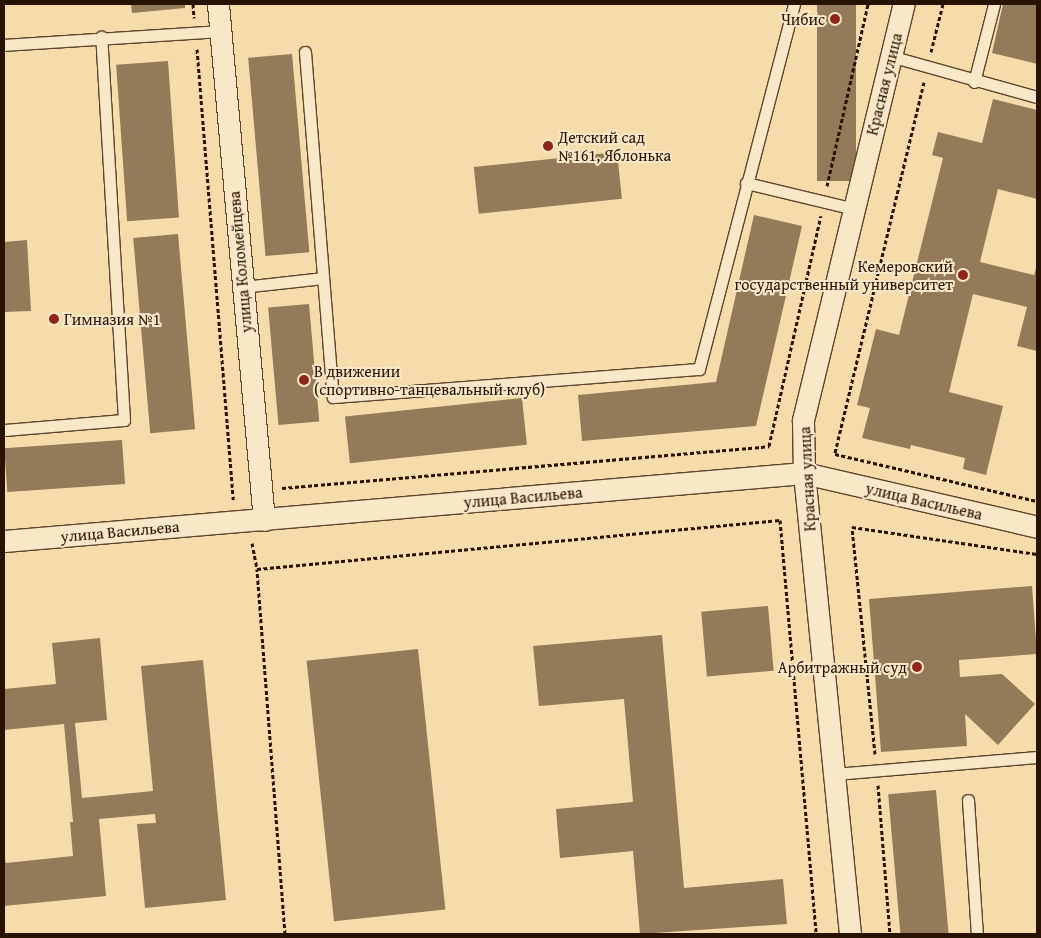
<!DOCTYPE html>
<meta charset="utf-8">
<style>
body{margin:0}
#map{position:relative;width:1041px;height:938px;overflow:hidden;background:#f6dcab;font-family:"Gentium Book Plus",serif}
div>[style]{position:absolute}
.building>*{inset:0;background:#937b59;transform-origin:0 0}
.path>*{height:3px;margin-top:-1.5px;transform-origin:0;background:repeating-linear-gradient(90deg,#281200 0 4px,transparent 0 6.5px)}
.roads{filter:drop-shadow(1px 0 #5c442b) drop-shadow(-1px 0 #5c442b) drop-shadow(0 1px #5c442b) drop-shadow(0 -1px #5c442b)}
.lane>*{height:11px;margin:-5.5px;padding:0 5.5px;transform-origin:5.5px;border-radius:5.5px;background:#f9e8c8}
.street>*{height:21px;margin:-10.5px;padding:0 10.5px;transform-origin:10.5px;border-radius:10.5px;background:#f9e8c8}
.dots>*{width:14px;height:14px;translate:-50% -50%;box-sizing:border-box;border:2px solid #f9e8c8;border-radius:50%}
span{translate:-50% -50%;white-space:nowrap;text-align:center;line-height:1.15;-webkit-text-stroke:4px #f9e8c8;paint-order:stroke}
.poi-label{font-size:16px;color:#281200}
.right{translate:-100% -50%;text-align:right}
.left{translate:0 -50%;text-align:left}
.street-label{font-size:16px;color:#281200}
.frame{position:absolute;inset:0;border:5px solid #281200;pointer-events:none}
</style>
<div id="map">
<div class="building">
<div style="clip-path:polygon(131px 4px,185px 4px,185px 8px,132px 13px)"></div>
<div style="left:817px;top:4px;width:39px;height:177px"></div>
<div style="clip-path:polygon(1003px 4px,1037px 4px,1037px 64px,992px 53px)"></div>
<div style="left:292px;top:54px;width:199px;height:44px;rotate:85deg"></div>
<div style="left:168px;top:61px;width:157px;height:52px;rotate:86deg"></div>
<div style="clip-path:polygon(993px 99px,1037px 110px,1037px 199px,998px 189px,980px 262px,1034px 275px,1037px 265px,1037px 351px,1017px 346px,1027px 307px,973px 294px,949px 392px,1003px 406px,986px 475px,963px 469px,965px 458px,911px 445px,910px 449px,862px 438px,870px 408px,857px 405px,876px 329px,899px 335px,943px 158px,932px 155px,938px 132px,982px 143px)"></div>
<div style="left:617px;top:152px;width:47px;height:144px;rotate:84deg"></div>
<div style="clip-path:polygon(754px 215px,802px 226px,756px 426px,582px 441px,578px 395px,716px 382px)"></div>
<div style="left:178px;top:234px;width:196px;height:45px;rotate:85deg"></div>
<div style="clip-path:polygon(27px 240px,31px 311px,4px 312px,4px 242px)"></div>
<div style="left:309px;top:304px;width:118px;height:41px;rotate:85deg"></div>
<div style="left:522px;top:398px;width:47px;height:178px;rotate:84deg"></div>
<div style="left:122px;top:440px;width:44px;height:118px;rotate:86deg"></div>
<div style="clip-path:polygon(1032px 586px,1037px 654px,959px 660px,960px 677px,1002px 674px,1035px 704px,998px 745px,965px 714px,967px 746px,881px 752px,869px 599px)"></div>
<div style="left:768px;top:606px;width:65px;height:67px;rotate:85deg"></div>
<div style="clip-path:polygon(662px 635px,684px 888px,783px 879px,787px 924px,640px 934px,633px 851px,560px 858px,556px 809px,633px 802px,624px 699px,539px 706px,533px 646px)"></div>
<div style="clip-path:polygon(100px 638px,107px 720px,75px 723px,82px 798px,153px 791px,141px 666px,203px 660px,226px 900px,145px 908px,137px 824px,156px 823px,155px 814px,99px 819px,106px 896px,4px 906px,4px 857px,6px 863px,73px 856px,70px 822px,73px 822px,64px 724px,4px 730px,4px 689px,56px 684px,52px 643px)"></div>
<div style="left:418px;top:649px;width:262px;height:112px;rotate:84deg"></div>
<div style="left:936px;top:790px;width:145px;height:48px;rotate:85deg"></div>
</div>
<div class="path">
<div style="left:193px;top:4px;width:14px;rotate:86deg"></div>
<div style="left:197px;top:49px;width:452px;rotate:85.4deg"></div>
<div style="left:931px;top:52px;width:49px;rotate:-76deg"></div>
<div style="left:924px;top:82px;width:382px;rotate:103.5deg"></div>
<div style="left:835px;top:454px;width:207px;rotate:13.1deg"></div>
<div style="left:827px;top:186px;width:187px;rotate:-77.3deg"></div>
<div style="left:282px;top:488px;width:489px;rotate:-4.9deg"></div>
<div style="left:769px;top:446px;width:236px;rotate:-77.3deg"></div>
<div style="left:252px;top:543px;width:26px;rotate:79deg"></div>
<div style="left:875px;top:754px;width:228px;rotate:-95.8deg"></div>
<div style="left:852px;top:527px;width:187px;rotate:8.3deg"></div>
<div style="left:878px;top:785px;width:149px;rotate:85.4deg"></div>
<div style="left:285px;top:934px;width:366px;rotate:-94.4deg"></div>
<div style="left:257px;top:569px;width:525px;rotate:-5.35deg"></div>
<div style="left:780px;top:520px;width:416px;rotate:85deg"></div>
</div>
<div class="roads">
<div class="lane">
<div style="left:4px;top:45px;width:216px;rotate:-3.7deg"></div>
<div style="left:305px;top:52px;width:346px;rotate:85.4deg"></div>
<div style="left:333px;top:397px;width:367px;rotate:-4.4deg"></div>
<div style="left:699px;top:369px;width:377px;rotate:-75.4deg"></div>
<div style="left:890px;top:56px;width:153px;rotate:15.6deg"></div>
<div style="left:974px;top:82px;width:81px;rotate:-75.6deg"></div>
<div style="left:746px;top:183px;width:111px;rotate:13.5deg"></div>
<div style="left:242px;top:287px;width:81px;rotate:-6.3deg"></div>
<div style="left:4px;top:430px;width:120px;rotate:-4.8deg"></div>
<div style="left:124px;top:420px;width:384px;rotate:-93.4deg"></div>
<div style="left:834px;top:774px;width:204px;rotate:-4.8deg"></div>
<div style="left:968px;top:800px;width:134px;rotate:86.2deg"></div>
</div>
<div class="street">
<div style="left:218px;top:4px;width:518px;rotate:84.91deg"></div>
<div style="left:4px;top:541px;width:803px;rotate:-4.86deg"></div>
<div style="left:804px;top:473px;width:239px;rotate:13deg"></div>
<div style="left:850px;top:934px;width:463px;rotate:-95.7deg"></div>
<div style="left:804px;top:473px;width:53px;rotate:-91.1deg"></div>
<div style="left:803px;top:420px;width:428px;rotate:-76.4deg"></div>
</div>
</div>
<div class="dots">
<div style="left:835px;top:19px;background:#8f2418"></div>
<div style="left:548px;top:146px;background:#8f2418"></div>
<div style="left:963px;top:275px;background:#8f2418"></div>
<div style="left:54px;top:319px;background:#8f2418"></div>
<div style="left:304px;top:380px;background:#8f2418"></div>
<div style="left:917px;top:667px;background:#8f2418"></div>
</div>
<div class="poi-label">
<span class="right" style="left:825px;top:19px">Чибис</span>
<span class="left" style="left:558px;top:146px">Детский сад<br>№161, Яблонька</span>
<span class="right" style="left:953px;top:275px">Кемеровский<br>государственный университет</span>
<span class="left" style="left:64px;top:319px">Гимназия №1</span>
<span class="left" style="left:314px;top:380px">В движении<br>(спортивно-танцевальный клуб)</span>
<span class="right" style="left:907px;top:667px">Арбитражный суд</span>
</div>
<div class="street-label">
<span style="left:884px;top:84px;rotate:-76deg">Красная улица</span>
<span style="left:240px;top:262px;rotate:-95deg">улица Коломейцева</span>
<span style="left:807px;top:479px;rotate:-93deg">Красная улица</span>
<span style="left:523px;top:497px;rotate:-5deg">улица Васильева</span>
<span style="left:924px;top:501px;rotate:13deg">улица Васильева</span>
<span style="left:120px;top:531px;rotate:-5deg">улица Васильева</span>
</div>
<div class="frame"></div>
</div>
